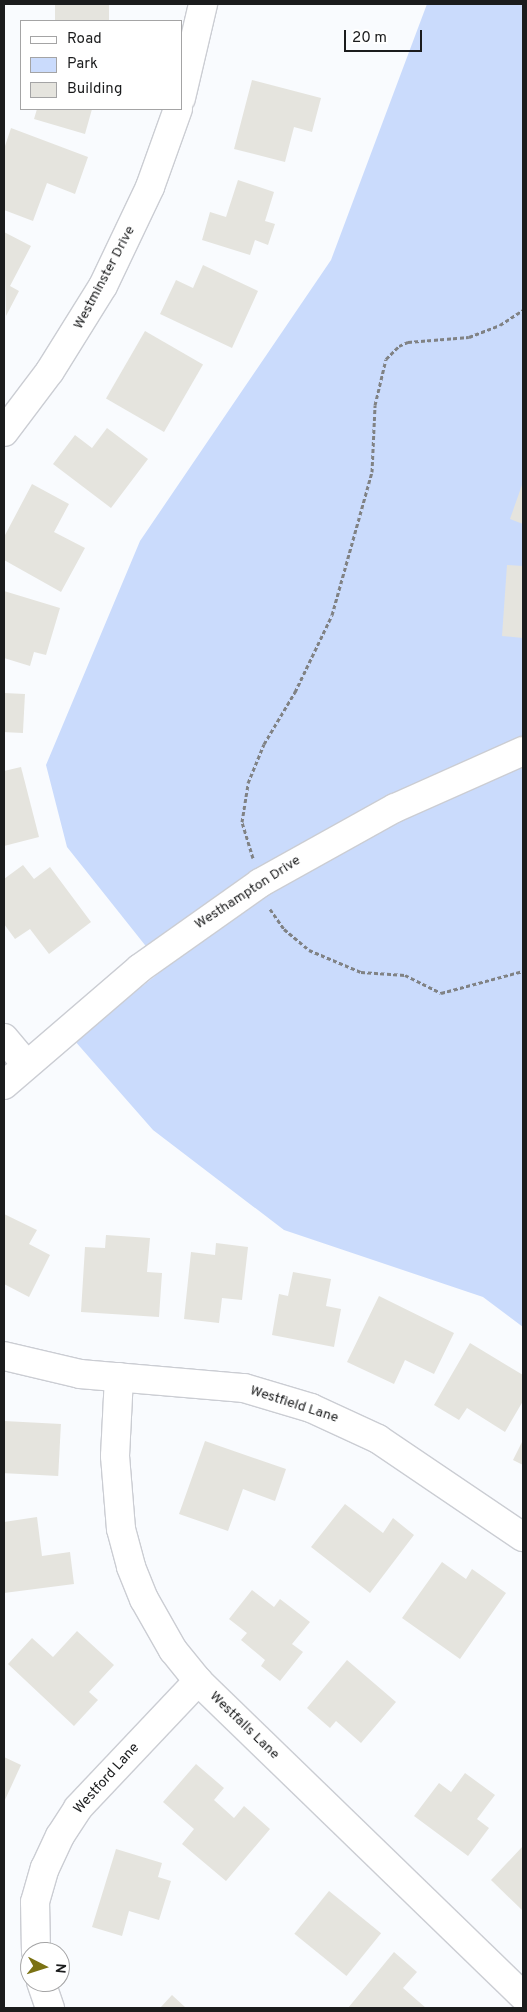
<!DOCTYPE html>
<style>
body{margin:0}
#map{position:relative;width:527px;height:2012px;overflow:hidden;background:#f9fbfe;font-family:Overpass,sans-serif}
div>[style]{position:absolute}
.green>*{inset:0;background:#cadbfc}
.building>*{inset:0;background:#e5e4de;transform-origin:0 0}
.path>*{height:3px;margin-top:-1.5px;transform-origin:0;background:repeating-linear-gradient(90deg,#808284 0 4px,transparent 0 6.5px)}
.roads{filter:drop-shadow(1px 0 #cbcdd3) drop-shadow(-1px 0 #cbcdd3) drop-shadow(0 1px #cbcdd3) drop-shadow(0 -1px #cbcdd3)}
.street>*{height:28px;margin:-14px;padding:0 14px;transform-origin:14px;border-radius:14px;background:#fff}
span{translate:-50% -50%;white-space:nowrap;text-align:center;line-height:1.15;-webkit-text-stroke:4px #fff;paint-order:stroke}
.street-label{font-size:14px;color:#1b1c1d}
.frame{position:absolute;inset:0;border:5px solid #1b1c1d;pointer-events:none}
.legend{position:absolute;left:20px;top:20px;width:162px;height:90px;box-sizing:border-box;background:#fff;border:1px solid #a4a4a5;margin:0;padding:6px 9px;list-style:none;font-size:15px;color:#1b1c1d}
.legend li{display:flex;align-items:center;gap:10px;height:25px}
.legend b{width:25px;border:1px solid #a4a4a5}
.north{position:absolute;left:20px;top:1942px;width:50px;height:50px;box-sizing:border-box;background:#fff;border:1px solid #a4a4a5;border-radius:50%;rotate:95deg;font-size:14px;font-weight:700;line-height:20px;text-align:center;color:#1b1c1d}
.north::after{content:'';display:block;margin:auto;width:18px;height:22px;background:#7b7214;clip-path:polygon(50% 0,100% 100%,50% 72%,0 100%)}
.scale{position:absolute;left:344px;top:30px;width:78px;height:22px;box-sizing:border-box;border:2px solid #1b1c1d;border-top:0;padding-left:6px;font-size:15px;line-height:18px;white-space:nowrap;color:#1b1c1d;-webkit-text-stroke:4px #fff;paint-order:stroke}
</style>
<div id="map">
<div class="green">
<div style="clip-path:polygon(427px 4px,523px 4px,523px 1327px,483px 1297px,284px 1230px,153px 1130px,74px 1040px,164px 969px,67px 847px,46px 765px,140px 541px,331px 260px)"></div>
</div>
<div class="building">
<div style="left:55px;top:4px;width:54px;height:17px"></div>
<div style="clip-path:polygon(252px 80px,321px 98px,312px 132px,294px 127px,285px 162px,234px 149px)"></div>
<div style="clip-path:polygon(37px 109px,92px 109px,85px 134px,34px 119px)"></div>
<div style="clip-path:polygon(11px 128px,88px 157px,75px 194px,47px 183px,33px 221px,4px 210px,4px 149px)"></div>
<div style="clip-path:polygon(238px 180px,274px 192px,265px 221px,275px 224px,268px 245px,255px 240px,250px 255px,202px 240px,210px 212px,226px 217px)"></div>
<div style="clip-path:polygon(4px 232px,31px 246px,10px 286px,19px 291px,6px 316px)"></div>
<div style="clip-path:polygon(203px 265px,258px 291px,232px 348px,160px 314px,176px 280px,193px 288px)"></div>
<div style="left:145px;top:331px;width:67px;height:78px;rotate:30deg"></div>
<div style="clip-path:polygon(107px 428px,148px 459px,111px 508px,53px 464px,75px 435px,92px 448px)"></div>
<div style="clip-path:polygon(523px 482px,523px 524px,510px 519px)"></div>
<div style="clip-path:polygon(32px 484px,69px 504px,54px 532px,85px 548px,61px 592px,4px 560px,4px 537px)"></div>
<div style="clip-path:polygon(507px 565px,523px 566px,523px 638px,502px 636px)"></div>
<div style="clip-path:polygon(4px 591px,60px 608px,46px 655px,34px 652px,30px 666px,4px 658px)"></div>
<div style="left:4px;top:693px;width:21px;height:39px;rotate:3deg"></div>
<div style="clip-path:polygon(21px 767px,39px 837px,4px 846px,4px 771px)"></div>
<div style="clip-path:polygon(23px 865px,34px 879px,50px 867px,91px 922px,49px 954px,30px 929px,15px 939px,4px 924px,4px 879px)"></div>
<div style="clip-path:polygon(4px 1214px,37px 1230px,29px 1244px,50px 1255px,29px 1297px,4px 1284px)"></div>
<div style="clip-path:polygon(106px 1235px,150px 1238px,147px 1272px,162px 1273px,159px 1317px,81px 1312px,85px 1247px,105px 1248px)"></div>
<div style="clip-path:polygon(216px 1243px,248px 1247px,242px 1300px,222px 1298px,219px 1323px,184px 1319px,191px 1252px,215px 1255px)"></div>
<div style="clip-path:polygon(293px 1272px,331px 1279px,326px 1306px,341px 1309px,334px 1347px,272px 1335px,279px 1294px,288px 1296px)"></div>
<div style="clip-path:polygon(379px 1296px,454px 1333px,434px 1374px,405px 1360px,394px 1384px,347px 1362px)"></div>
<div style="clip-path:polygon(470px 1343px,523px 1375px,523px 1401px,505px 1432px,467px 1408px,459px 1420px,434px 1405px)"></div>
<div style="left:4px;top:1421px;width:57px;height:52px;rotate:3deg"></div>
<div style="clip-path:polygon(523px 1440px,523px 1465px,513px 1460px)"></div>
<div style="clip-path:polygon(205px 1441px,286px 1469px,275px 1501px,243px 1489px,228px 1531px,179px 1514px)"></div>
<div style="clip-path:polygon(345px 1504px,383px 1533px,393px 1518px,414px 1535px,370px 1593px,311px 1547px)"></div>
<div style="clip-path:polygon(37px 1517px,42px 1556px,70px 1552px,74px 1584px,4px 1593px,4px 1522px)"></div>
<div style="clip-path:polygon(442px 1562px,466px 1579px,472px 1569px,506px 1593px,460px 1659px,402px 1618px)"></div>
<div style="clip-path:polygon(252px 1590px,274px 1607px,280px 1599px,310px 1622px,292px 1644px,303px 1652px,280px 1681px,261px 1666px,265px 1660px,241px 1640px,247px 1633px,229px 1619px)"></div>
<div style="clip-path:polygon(77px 1631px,114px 1665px,89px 1692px,98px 1700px,74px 1726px,8px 1664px,32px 1638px,53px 1657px)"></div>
<div style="clip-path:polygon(347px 1660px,396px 1702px,361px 1743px,336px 1721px,330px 1728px,307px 1708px)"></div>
<div style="clip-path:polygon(4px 1757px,21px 1765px,4px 1802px)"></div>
<div style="clip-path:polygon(196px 1764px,224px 1788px,214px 1800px,234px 1818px,244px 1806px,270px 1829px,226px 1881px,182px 1844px,194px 1829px,163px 1802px)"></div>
<div style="clip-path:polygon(465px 1773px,495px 1795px,477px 1819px,489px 1828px,468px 1856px,414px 1816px,439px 1783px,451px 1792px)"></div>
<div style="clip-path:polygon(523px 1846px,523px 1911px,491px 1880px)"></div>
<div style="clip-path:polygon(116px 1849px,162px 1863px,158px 1877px,171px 1881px,159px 1920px,129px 1911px,122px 1936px,92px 1927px)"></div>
<div style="left:329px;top:1891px;width:67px;height:55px;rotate:39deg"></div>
<div style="clip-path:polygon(394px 1952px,417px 1972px,403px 1988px,426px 2008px,348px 2008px)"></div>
<div style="clip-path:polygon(172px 1995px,186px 2008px,160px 2008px)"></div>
</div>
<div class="path">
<div style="left:253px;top:858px;width:38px;rotate:-107deg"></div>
<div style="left:242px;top:822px;width:39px;rotate:-81deg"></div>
<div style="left:248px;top:783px;width:42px;rotate:-67.7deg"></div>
<div style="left:264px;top:744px;width:61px;rotate:-59.2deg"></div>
<div style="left:295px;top:692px;width:85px;rotate:-64.3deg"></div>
<div style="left:332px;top:615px;width:148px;rotate:-74.4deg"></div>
<div style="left:372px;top:472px;width:67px;rotate:-87.4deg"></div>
<div style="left:375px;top:405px;width:47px;rotate:-76.6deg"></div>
<div style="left:386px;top:359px;width:18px;rotate:-45deg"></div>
<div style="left:399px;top:346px;width:10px;rotate:-24deg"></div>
<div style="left:408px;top:342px;width:61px;rotate:-4.7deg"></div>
<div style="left:469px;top:337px;width:33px;rotate:-21deg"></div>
<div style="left:500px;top:325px;width:27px;rotate:-33deg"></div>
<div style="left:270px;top:909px;width:24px;rotate:55deg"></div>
<div style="left:284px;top:929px;width:33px;rotate:40deg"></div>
<div style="left:309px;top:950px;width:56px;rotate:22.9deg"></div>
<div style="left:361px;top:972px;width:44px;rotate:3.9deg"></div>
<div style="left:405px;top:975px;width:40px;rotate:26.6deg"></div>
<div style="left:441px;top:993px;width:85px;rotate:-15deg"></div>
</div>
<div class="roads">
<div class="street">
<div style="left:181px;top:98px;width:97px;rotate:-76.8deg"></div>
<div style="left:4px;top:432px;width:76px;rotate:-53deg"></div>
<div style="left:50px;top:371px;width:100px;rotate:-58.1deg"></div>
<div style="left:103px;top:286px;width:110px;rotate:-64.6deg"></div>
<div style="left:150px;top:187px;width:83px;rotate:-70.3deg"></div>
<div style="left:4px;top:1038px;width:34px;rotate:50deg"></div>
<div style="left:4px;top:1085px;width:179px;rotate:-40.7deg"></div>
<div style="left:140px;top:968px;width:147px;rotate:-35.3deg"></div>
<div style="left:260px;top:883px;width:154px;rotate:-29.1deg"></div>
<div style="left:395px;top:808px;width:140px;rotate:-24deg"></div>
<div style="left:4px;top:1356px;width:78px;rotate:13.3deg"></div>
<div style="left:80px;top:1374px;width:165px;rotate:4.9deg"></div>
<div style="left:244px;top:1388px;width:70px;rotate:16.6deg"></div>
<div style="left:311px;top:1408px;width:74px;rotate:24.8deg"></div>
<div style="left:378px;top:1439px;width:175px;rotate:34.1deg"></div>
<div style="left:119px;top:1377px;width:79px;rotate:92.9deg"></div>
<div style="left:115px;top:1456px;width:73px;rotate:85.3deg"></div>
<div style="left:121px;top:1529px;width:39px;rotate:75deg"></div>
<div style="left:131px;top:1567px;width:35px;rotate:68deg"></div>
<div style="left:144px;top:1599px;width:59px;rotate:60.4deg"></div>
<div style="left:173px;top:1650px;width:40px;rotate:51deg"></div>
<div style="left:198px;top:1681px;width:453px;rotate:44.1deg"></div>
<div style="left:36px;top:1952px;width:50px;rotate:-91.1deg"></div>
<div style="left:35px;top:1902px;width:35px;rotate:-74deg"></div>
<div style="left:45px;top:1868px;width:35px;rotate:-65deg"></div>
<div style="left:60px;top:1836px;width:33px;rotate:-57deg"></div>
<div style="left:78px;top:1808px;width:175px;rotate:-46.6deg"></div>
<div style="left:41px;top:1982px;width:28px;rotate:71deg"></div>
</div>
</div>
<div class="street-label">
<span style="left:105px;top:278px;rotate:-62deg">Westminster Drive</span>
<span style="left:248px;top:893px;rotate:-33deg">Westhampton Drive</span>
<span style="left:294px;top:1405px;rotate:18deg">Westfield Lane</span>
<span style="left:244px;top:1726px;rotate:44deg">Westfalls Lane</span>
<span style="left:107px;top:1779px;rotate:-48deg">Westford Lane</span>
</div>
<div class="frame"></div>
<ul class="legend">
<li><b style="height:6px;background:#fff"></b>Road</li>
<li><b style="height:14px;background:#cadbfc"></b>Park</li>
<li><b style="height:14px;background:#e5e4de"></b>Building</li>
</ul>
<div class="north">N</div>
<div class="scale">20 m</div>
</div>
